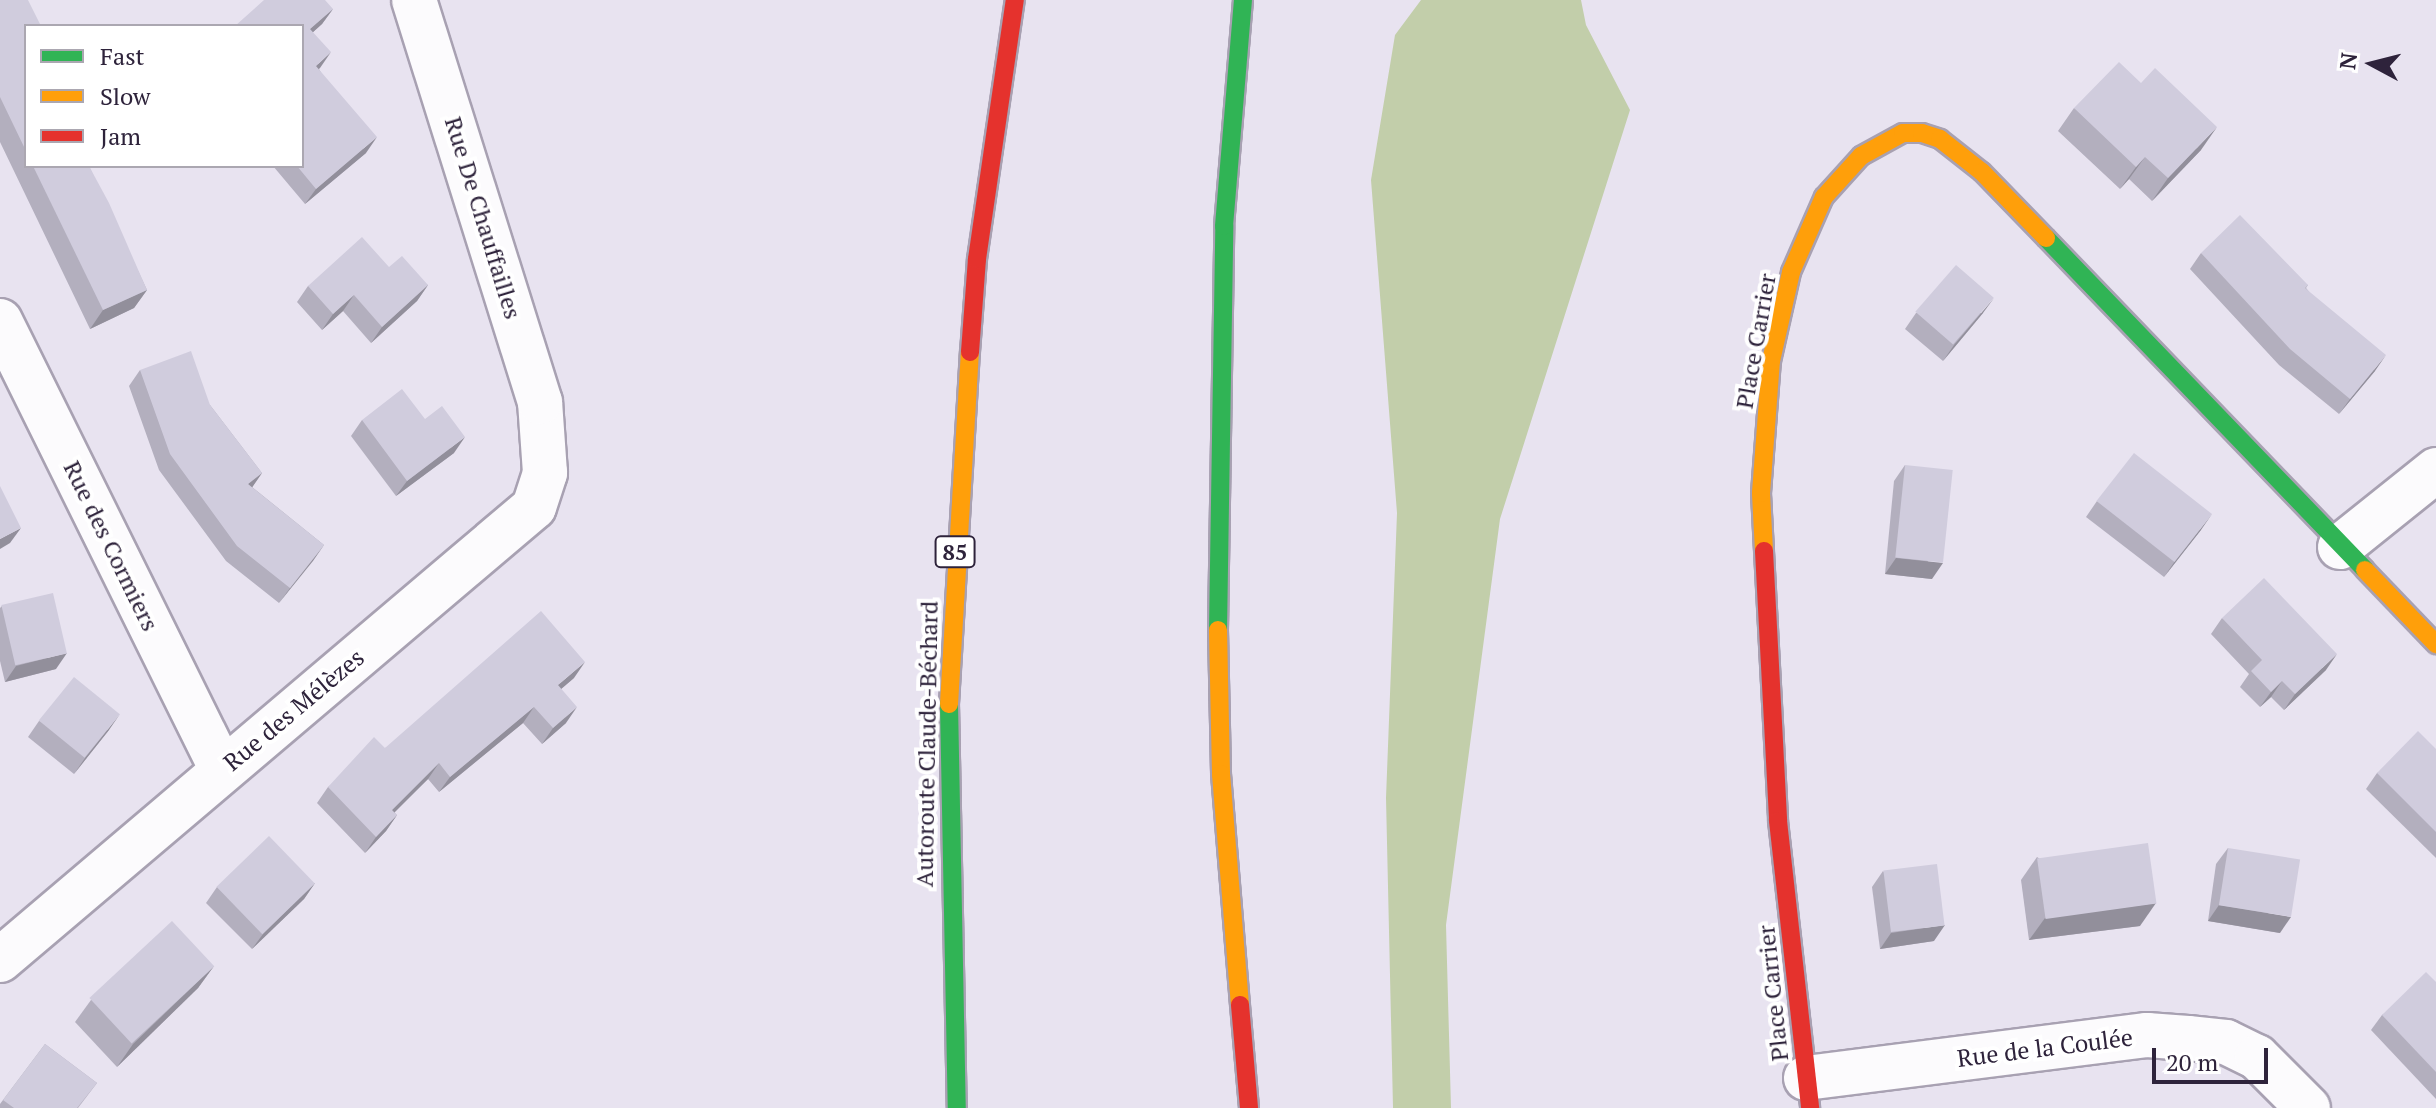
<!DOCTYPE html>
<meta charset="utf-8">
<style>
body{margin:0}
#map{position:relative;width:2436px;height:1108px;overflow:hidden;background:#e8e3f0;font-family:"PT Serif",serif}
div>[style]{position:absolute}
.forest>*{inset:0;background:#c2ceaa}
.roads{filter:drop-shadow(2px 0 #a8a1b2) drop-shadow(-2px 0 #a8a1b2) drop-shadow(0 2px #a8a1b2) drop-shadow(0 -2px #a8a1b2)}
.street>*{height:44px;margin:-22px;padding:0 22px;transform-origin:22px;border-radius:22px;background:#fcfbfd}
.fast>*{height:18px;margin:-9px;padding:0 9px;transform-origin:9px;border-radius:9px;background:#30b455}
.slow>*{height:18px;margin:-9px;padding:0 9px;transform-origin:9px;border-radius:9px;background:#ff9f0a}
.jam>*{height:18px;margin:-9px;padding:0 9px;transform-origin:9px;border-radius:9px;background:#e5322d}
.wall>*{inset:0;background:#b3afbe}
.shaded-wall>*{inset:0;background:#928f9b}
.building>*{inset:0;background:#d0ccdd;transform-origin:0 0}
span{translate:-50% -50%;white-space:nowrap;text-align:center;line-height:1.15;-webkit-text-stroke:8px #fff;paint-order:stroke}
.shield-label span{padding:2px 6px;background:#fff;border:2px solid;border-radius:6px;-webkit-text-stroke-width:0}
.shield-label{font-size:22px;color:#2e233b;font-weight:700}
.street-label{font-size:24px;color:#2e233b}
.legend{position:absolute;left:24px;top:24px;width:280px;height:144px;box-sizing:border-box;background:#fff;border:2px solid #aba7b1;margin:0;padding:10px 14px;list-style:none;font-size:24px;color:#2e233b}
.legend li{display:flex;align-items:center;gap:16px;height:40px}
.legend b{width:40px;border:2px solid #aba7b1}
.north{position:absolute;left:2332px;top:24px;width:80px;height:80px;-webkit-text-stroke:6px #fff;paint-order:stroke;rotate:277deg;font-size:22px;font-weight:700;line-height:32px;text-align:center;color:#2e233b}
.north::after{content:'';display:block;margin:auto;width:28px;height:36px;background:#2e233b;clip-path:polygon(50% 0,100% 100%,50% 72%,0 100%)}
.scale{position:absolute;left:2152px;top:1048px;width:116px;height:36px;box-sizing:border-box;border:4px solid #2e233b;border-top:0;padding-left:10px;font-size:24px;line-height:28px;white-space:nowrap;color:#2e233b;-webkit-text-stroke:6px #fff;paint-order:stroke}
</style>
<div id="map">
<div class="forest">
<div style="clip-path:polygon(1421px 0,1581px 0,1586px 25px,1630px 110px,1500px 519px,1446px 925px,1451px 1108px,1393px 1108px,1386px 798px,1397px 513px,1371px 180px,1395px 35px)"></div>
</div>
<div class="roads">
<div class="street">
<div style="left:0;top:321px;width:501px;rotate:63.69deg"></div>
<div style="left:2340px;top:547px;width:123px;rotate:-38.7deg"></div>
<div style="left:0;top:960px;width:700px;rotate:-40.31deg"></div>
<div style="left:534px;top:507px;width:36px;rotate:-72deg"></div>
<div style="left:545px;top:473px;width:71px;rotate:-94deg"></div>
<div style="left:540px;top:402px;width:421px;rotate:-107.4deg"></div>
<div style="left:1806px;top:1078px;width:344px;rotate:-7.2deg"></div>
<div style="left:2147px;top:1035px;width:41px;rotate:4.2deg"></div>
<div style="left:2188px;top:1038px;width:38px;rotate:6deg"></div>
<div style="left:2226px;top:1042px;width:34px;rotate:26deg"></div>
<div style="left:2257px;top:1057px;width:72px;rotate:45deg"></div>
</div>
<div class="fast">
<div style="left:2046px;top:238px;width:460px;rotate:46.1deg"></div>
<div style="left:1218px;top:630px;width:404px;rotate:-89.1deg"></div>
<div style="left:1224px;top:226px;width:227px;rotate:-85.2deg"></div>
<div style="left:949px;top:704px;width:404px;rotate:88.9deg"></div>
</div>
<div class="slow">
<div style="left:1764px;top:551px;width:58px;rotate:-93deg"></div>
<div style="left:1761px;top:493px;width:132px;rotate:-85.7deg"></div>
<div style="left:1771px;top:361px;width:91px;rotate:-77.3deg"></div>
<div style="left:1791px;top:272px;width:82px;rotate:-66.3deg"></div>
<div style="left:1824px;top:197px;width:55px;rotate:-47.9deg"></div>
<div style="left:1861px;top:156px;width:48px;rotate:-28.7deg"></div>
<div style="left:1903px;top:133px;width:19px"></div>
<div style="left:1922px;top:133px;width:19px;rotate:18deg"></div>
<div style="left:1940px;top:139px;width:53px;rotate:38.2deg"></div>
<div style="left:1982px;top:172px;width:92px;rotate:45.9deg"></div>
<div style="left:2365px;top:570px;width:103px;rotate:46.2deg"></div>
<div style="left:1218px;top:630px;width:144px;rotate:88.8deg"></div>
<div style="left:1221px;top:774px;width:232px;rotate:85.3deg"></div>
<div style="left:949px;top:704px;width:353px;rotate:-86.6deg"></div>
</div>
<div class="jam">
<div style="left:970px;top:352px;width:93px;rotate:-85.7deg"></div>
<div style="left:977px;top:259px;width:262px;rotate:-81.7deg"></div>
<div style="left:1764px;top:551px;width:270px;rotate:87deg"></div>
<div style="left:1778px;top:821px;width:289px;rotate:83.6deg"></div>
<div style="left:1240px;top:1005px;width:103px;rotate:85deg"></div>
</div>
</div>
<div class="wall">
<div style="clip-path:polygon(0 0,26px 26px,26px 166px,89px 166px,147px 290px,134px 308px,90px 329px,0 142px)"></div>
<div style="clip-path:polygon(333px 9px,322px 24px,313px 32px,319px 69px,366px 153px,305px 204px,273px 166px,302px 166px,302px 26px)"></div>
<div style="clip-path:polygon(2074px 108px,2201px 150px,2152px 201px,2129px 179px,2120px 189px,2058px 131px)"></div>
<div style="clip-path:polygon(2201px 253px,2308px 285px,2306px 288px,2375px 371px,2339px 414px,2279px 365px,2190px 269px)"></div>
<div style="clip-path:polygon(389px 267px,428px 285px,417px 301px,371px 343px,343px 311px,322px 330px,297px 302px,308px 286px)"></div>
<div style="clip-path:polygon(1916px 313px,1983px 313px,1943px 361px,1905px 329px)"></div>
<div style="clip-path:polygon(140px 370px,210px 405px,262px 473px,252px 487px,324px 545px,279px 603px,226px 561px,159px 470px,129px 386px)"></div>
<div style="clip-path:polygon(425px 419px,454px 453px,396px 496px,351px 436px,362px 420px)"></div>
<div style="clip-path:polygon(1905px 465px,1932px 579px,1885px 574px,1894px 481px)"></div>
<div style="clip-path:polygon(2097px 501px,2201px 530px,2164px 577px,2086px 517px)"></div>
<div style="clip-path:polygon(2px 606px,56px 669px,5px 682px,0 661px,0 608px)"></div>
<div style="clip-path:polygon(2222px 618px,2326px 670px,2284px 710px,2271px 697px,2260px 707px,2240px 687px,2249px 674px,2211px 634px)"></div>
<div style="clip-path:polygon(574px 678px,561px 689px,566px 723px,542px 744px,523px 723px,439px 792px,428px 779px,394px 812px,397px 815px,386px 831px,365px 853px,317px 803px,328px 787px,385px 748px)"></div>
<div style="clip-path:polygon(39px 721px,109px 730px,74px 774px,28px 737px)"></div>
<div style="clip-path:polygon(2436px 749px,2436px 858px,2366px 789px,2377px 773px)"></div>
<div style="clip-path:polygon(2228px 848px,2280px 933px,2208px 921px,2216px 864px)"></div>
<div style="clip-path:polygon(2037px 857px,2140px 926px,2029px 940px,2021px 880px)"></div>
<div style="clip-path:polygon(1883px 871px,1934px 941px,1880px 949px,1872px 887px)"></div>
<div style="clip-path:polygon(315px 883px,304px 899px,252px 949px,206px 903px,217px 887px)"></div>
<div style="clip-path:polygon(214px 966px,198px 988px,117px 1067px,75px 1022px,91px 1000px)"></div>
<div style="clip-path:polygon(2436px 982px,2436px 1099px,2371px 1030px,2382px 1015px)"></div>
<div style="clip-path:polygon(45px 1044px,97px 1083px,78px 1108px,0 1108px,0 1104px)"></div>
</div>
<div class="shaded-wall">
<div style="clip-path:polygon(333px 9px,322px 24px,302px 42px,310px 29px)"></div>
<div style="clip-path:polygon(331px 52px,320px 68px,305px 82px,316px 66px)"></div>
<div style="clip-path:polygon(2217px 127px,2201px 150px,2152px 201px,2168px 178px)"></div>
<div style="clip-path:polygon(377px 137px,366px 153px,305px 204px,316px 189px)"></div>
<div style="clip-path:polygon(2145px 157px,2129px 179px,2120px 189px,2136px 167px)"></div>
<div style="clip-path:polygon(428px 285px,417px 301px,371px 343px,382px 327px)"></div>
<div style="clip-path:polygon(147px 290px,134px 308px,90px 329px,103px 310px)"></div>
<div style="clip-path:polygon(354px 295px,343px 311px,322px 330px,333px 314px)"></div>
<div style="clip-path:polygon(1994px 298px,1983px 313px,1943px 361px,1954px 345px)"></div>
<div style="clip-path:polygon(2386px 355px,2375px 371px,2339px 414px,2350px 399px)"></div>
<div style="clip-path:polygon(465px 437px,454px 453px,396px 496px,407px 481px)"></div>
<div style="clip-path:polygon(262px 473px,251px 489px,248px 484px)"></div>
<div style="clip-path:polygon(2212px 514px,2201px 530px,2164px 577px,2175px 561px)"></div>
<div style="clip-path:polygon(21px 528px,10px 543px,0 549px,0 539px)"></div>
<div style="clip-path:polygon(324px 545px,313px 561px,279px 603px,290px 588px)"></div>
<div style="clip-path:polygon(1896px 558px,1943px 563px,1932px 579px,1885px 574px)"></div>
<div style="clip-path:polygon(67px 653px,56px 669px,5px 682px,16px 666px)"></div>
<div style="clip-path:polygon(2337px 654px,2326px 670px,2284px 710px,2295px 694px)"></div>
<div style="clip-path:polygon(585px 662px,574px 678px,547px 701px,558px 685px)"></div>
<div style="clip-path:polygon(2282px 681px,2271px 697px,2260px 707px,2271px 692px)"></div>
<div style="clip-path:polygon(534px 707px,523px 723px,439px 792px,450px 777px)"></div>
<div style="clip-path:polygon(577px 707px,566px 723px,542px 744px,553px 728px)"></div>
<div style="clip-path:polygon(120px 714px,109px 730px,74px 774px,85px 758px)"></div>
<div style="clip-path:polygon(439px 763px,428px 779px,381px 826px,392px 810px)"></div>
<div style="clip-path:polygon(397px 815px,386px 831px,365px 853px,376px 837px)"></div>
<div style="clip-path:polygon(315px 883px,304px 899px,252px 949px,263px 934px)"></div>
<div style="clip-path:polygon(2156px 903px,2140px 926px,2029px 940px,2045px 918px)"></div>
<div style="clip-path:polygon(2219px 905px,2291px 917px,2280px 933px,2208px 921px)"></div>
<div style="clip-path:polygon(1945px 925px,1934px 941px,1880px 949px,1891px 933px)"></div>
<div style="clip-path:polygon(214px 966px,198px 988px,117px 1067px,133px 1044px)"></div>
</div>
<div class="building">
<div style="clip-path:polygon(0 0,28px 0,41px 26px,26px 26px,26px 39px,24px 40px,26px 43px,26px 151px,0 97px)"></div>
<div style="clip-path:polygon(264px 0,325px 0,333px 9px,310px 29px,331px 52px,316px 66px,377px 137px,316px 189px,297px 166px,302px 166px,302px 26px,235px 26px)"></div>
<div style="clip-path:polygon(2119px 62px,2141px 83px,2155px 68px,2217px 127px,2168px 178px,2145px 157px,2136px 167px,2074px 108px)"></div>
<div style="clip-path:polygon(33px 166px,89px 166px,109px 203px,147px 290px,103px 310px)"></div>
<div style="clip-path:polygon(2240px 215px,2308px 285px,2305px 288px,2386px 355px,2350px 399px,2290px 349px,2201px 253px)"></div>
<div style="clip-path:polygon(362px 237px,389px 267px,402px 256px,428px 285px,382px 327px,354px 295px,333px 314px,308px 286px)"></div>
<div style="left:1956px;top:265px;width:50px;height:62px;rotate:41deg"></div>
<div style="clip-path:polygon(191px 351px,210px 405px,262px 473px,248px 484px,324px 545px,290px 588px,237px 546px,170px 454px,140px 370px)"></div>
<div style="clip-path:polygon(402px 389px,425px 419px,442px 406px,465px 437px,407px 481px,362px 420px)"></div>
<div style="left:2134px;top:453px;width:99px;height:61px;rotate:38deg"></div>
<div style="left:1905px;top:465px;width:48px;height:93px;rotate:6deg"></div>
<div style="clip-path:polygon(0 486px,21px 528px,0 539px)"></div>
<div style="clip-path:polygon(2264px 578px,2337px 654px,2295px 694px,2282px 681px,2271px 692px,2251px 671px,2262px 660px,2222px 618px)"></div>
<div style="left:53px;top:593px;width:62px;height:53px;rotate:77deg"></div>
<div style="clip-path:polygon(541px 611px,585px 662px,558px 685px,577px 707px,553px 728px,534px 707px,450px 777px,439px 763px,392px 810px,397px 815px,376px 837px,328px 787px,374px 737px,385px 748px)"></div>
<div style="left:74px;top:677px;width:59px;height:56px;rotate:39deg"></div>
<div style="clip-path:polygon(2418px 731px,2436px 749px,2436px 832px,2377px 773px)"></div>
<div style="left:269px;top:836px;width:66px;height:73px;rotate:46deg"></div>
<div style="left:2148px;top:843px;width:61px;height:112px;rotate:82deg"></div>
<div style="left:2228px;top:848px;width:73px;height:58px;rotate:9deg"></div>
<div style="left:1937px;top:864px;width:62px;height:54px;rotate:83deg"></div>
<div style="left:172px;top:921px;width:62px;height:113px;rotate:47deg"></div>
<div style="clip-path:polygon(2426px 972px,2436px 982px,2436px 1072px,2382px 1015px)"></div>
<div style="clip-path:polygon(45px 1044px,97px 1083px,77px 1108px,14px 1108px,3px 1100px)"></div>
</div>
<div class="shield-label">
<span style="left:955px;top:552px">85</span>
</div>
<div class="street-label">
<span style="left:483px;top:218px;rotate:73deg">Rue De Chauffailles</span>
<span style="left:1756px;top:341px;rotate:-80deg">Place Carrier</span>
<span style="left:111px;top:546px;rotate:64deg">Rue des Cormiers</span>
<span style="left:294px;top:710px;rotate:-40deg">Rue des Mélèzes</span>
<span style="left:927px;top:744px;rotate:-89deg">Autoroute Claude-Béchard</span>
<span style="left:1773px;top:993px;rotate:-96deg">Place Carrier</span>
<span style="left:2045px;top:1048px;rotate:-7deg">Rue de la Coulée</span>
</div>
<ul class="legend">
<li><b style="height:10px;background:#30b455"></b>Fast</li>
<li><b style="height:10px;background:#ff9f0a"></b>Slow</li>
<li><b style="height:10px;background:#e5322d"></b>Jam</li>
</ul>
<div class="north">N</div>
<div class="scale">20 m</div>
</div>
